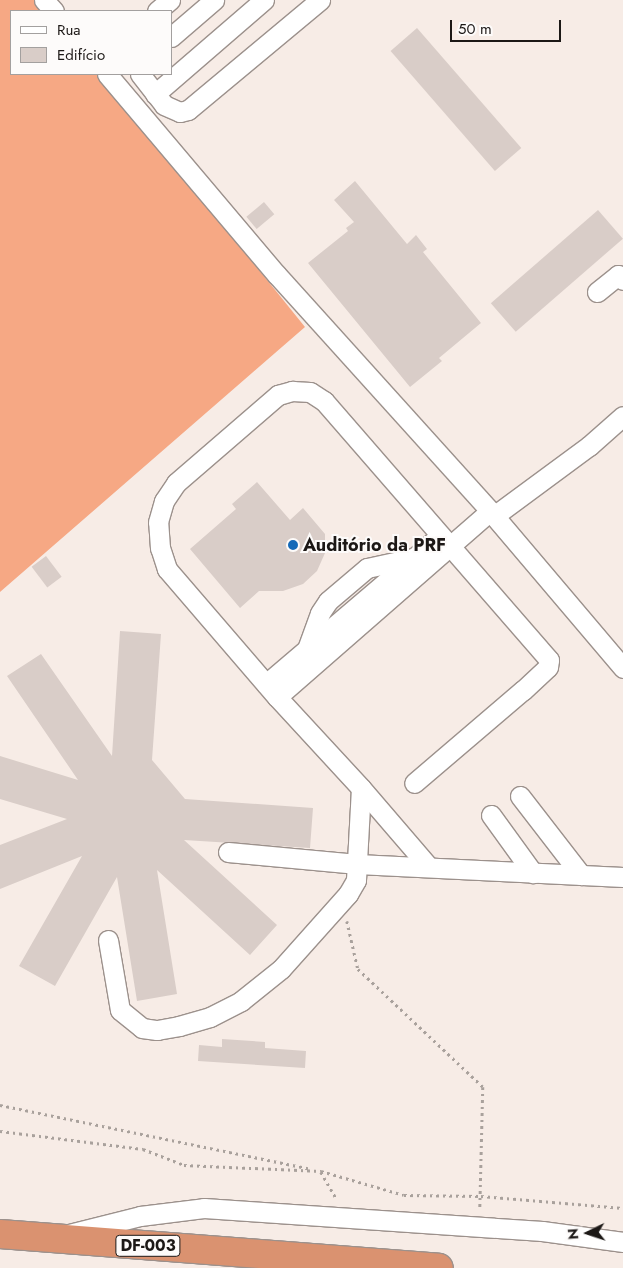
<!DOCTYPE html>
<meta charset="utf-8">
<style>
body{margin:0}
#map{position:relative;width:623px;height:1268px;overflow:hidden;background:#f7ece6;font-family:Jost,sans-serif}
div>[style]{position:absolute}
.forest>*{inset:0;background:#f6a884}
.building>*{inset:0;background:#d9cdc8;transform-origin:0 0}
.path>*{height:2.5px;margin-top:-1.25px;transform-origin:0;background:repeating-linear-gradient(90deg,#a9a19c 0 2.5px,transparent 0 6.5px)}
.roads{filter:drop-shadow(1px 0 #9c918c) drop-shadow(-1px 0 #9c918c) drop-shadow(0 1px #9c918c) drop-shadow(0 -1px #9c918c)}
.minor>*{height:19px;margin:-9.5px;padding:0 9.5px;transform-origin:9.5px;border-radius:9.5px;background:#fff}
.highway>*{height:28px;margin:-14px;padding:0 14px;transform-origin:14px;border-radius:14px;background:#da9270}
.dots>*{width:14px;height:14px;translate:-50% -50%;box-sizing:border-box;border:2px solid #fdfbfa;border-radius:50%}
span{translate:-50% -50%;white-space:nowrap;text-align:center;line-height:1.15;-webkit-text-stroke:4px #fdfbfa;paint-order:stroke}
.shield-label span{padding:1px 4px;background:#fdfbfa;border:1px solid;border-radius:4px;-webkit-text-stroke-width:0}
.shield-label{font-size:16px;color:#1c1816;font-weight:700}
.poi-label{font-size:18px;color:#1c1816;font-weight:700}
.left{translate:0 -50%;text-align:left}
.legend{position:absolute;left:10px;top:10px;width:162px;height:65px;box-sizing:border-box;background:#fdfbfa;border:1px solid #a3a09f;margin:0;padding:6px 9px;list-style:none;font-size:15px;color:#1c1816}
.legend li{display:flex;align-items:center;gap:10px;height:25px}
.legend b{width:25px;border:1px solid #a3a09f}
.north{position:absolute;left:563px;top:1208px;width:50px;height:50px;-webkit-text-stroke:4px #fdfbfa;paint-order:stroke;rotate:266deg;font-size:14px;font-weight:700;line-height:20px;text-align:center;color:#1c1816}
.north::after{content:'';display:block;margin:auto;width:18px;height:22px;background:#1c1816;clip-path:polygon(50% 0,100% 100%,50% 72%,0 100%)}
.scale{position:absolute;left:450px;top:20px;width:111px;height:22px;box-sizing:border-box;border:2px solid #1c1816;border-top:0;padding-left:6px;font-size:15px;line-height:18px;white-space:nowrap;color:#1c1816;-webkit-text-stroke:4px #fdfbfa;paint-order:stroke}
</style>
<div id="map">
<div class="forest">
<div style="clip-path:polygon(0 0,41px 0,50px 11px,11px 11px,11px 74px,101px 74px,305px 327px,0 592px)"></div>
</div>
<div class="building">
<div style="left:417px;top:28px;width:159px;height:35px;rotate:49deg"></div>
<div style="clip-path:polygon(355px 181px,407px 244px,416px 235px,427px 249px,423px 252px,481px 323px,439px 358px,442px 361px,410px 387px,308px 263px,348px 231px,346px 228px,354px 222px,334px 200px)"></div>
<div style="left:264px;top:202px;width:16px;height:23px;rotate:50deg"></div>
<div style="left:598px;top:210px;width:38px;height:142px;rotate:49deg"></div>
<div style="clip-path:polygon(257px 482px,290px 520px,303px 508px,325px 534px,325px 553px,317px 571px,303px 584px,283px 591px,259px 591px,240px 608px,190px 549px,236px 509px,232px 504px)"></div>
<div style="left:46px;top:556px;width:26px;height:18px;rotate:53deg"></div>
<div style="clip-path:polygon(120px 631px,161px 634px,152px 760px,185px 799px,313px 808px,310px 848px,184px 840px,277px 925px,250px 955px,157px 870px,177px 994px,137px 1001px,117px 877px,55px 986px,19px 966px,82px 856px,0 889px,0 845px,67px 819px,0 799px,0 756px,78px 780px,7px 676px,41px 654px,112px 756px)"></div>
<div style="clip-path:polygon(222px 1039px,265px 1042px,265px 1048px,306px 1051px,305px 1068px,198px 1061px,199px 1045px,222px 1047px)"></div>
</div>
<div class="path">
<div style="left:347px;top:921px;width:49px;rotate:77.1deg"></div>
<div style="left:358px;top:969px;width:172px;rotate:43.3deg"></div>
<div style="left:483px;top:1087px;width:123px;rotate:91.4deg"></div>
<div style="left:0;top:1105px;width:318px;rotate:11.6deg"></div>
<div style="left:0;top:1131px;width:144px;rotate:7.2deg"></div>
<div style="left:143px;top:1149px;width:44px;rotate:21.3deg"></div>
<div style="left:184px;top:1165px;width:137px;rotate:2.5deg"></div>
<div style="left:321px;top:1171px;width:86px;rotate:16.1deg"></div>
<div style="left:404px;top:1195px;width:77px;rotate:0.7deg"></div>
<div style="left:481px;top:1196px;width:143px;rotate:4.8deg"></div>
<div style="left:321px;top:1172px;width:32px;rotate:60deg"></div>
</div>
<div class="roads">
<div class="minor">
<div style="left:44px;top:0;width:15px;rotate:48deg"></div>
<div style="left:157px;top:11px;width:17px;rotate:-40deg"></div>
<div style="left:171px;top:37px;width:57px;rotate:-40.7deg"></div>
<div style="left:107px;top:74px;width:263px;rotate:49.8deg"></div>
<div style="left:277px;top:275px;width:318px;rotate:47.9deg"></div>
<div style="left:490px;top:511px;width:206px;rotate:49.7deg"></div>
<div style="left:140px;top:74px;width:39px;rotate:52deg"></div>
<div style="left:164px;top:105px;width:17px;rotate:24deg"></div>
<div style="left:180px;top:112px;width:8px;rotate:-14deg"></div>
<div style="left:188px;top:110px;width:172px;rotate:-39.8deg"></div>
<div style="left:155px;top:94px;width:144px;rotate:-40.8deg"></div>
<div style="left:597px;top:292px;width:27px;rotate:-39deg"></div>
<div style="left:618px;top:275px;width:7px;rotate:45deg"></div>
<div style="left:494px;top:516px;width:118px;rotate:-36.4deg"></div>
<div style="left:589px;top:446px;width:45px;rotate:-41.4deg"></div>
<div style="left:307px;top:649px;width:38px;rotate:-70deg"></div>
<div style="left:320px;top:613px;width:14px;rotate:-56deg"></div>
<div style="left:328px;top:601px;width:51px;rotate:-40.2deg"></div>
<div style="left:367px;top:568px;width:47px;rotate:-12.3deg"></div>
<div style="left:266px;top:684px;width:221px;rotate:-40.4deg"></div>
<div style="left:277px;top:697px;width:283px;rotate:-41.1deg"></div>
<div style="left:361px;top:788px;width:124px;rotate:-132.7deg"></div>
<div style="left:277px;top:697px;width:169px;rotate:-130.7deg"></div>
<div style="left:167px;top:569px;width:22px;rotate:-108deg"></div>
<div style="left:160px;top:548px;width:26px;rotate:-94deg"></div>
<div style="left:158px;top:522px;width:22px;rotate:-74deg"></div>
<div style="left:164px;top:501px;width:22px;rotate:-56deg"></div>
<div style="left:176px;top:483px;width:135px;rotate:-40.8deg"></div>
<div style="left:278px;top:395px;width:15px;rotate:-16deg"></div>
<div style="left:292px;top:391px;width:18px;rotate:3deg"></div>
<div style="left:310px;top:392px;width:17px;rotate:33deg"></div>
<div style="left:324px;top:401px;width:343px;rotate:49deg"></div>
<div style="left:549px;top:660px;width:7px;rotate:98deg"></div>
<div style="left:548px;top:667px;width:34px;rotate:137deg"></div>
<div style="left:523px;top:690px;width:143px;rotate:139.5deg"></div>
<div style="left:520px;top:796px;width:100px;rotate:52.3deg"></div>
<div style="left:491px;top:815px;width:72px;rotate:54.1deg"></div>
<div style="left:228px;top:852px;width:130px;rotate:5.3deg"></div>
<div style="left:357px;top:864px;width:266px;rotate:2.8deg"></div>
<div style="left:108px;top:940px;width:71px;rotate:80.3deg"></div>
<div style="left:120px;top:1010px;width:28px;rotate:39deg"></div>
<div style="left:142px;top:1028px;width:15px;rotate:8deg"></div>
<div style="left:157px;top:1030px;width:22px;rotate:-10deg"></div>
<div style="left:179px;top:1026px;width:32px;rotate:-16deg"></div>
<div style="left:210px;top:1017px;width:35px;rotate:-27deg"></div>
<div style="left:241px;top:1001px;width:51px;rotate:-38.7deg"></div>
<div style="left:281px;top:969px;width:101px;rotate:-48.2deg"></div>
<div style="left:348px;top:894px;width:16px;rotate:-60deg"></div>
<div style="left:356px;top:880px;width:92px;rotate:-86.9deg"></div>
<div style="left:361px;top:788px;width:104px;rotate:49.3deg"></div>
<div style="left:69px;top:1234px;width:73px;rotate:-14.2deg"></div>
<div style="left:140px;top:1216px;width:64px;rotate:-7.1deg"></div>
<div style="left:204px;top:1208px;width:339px;rotate:3.9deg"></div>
<div style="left:542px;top:1231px;width:82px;rotate:7.7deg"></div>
</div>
<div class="highway">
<div style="left:0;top:1234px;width:440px;rotate:4.4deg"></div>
</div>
</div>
<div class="dots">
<div style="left:293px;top:545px;background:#166ab8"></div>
</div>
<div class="shield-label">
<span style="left:148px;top:1246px">DF-003</span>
</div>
<div class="poi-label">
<span class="left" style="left:303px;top:545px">Auditório da PRF</span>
</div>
<ul class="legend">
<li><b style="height:6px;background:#fff"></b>Rua</li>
<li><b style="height:14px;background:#d9cdc8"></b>Edifício</li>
</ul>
<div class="north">N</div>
<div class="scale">50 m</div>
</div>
